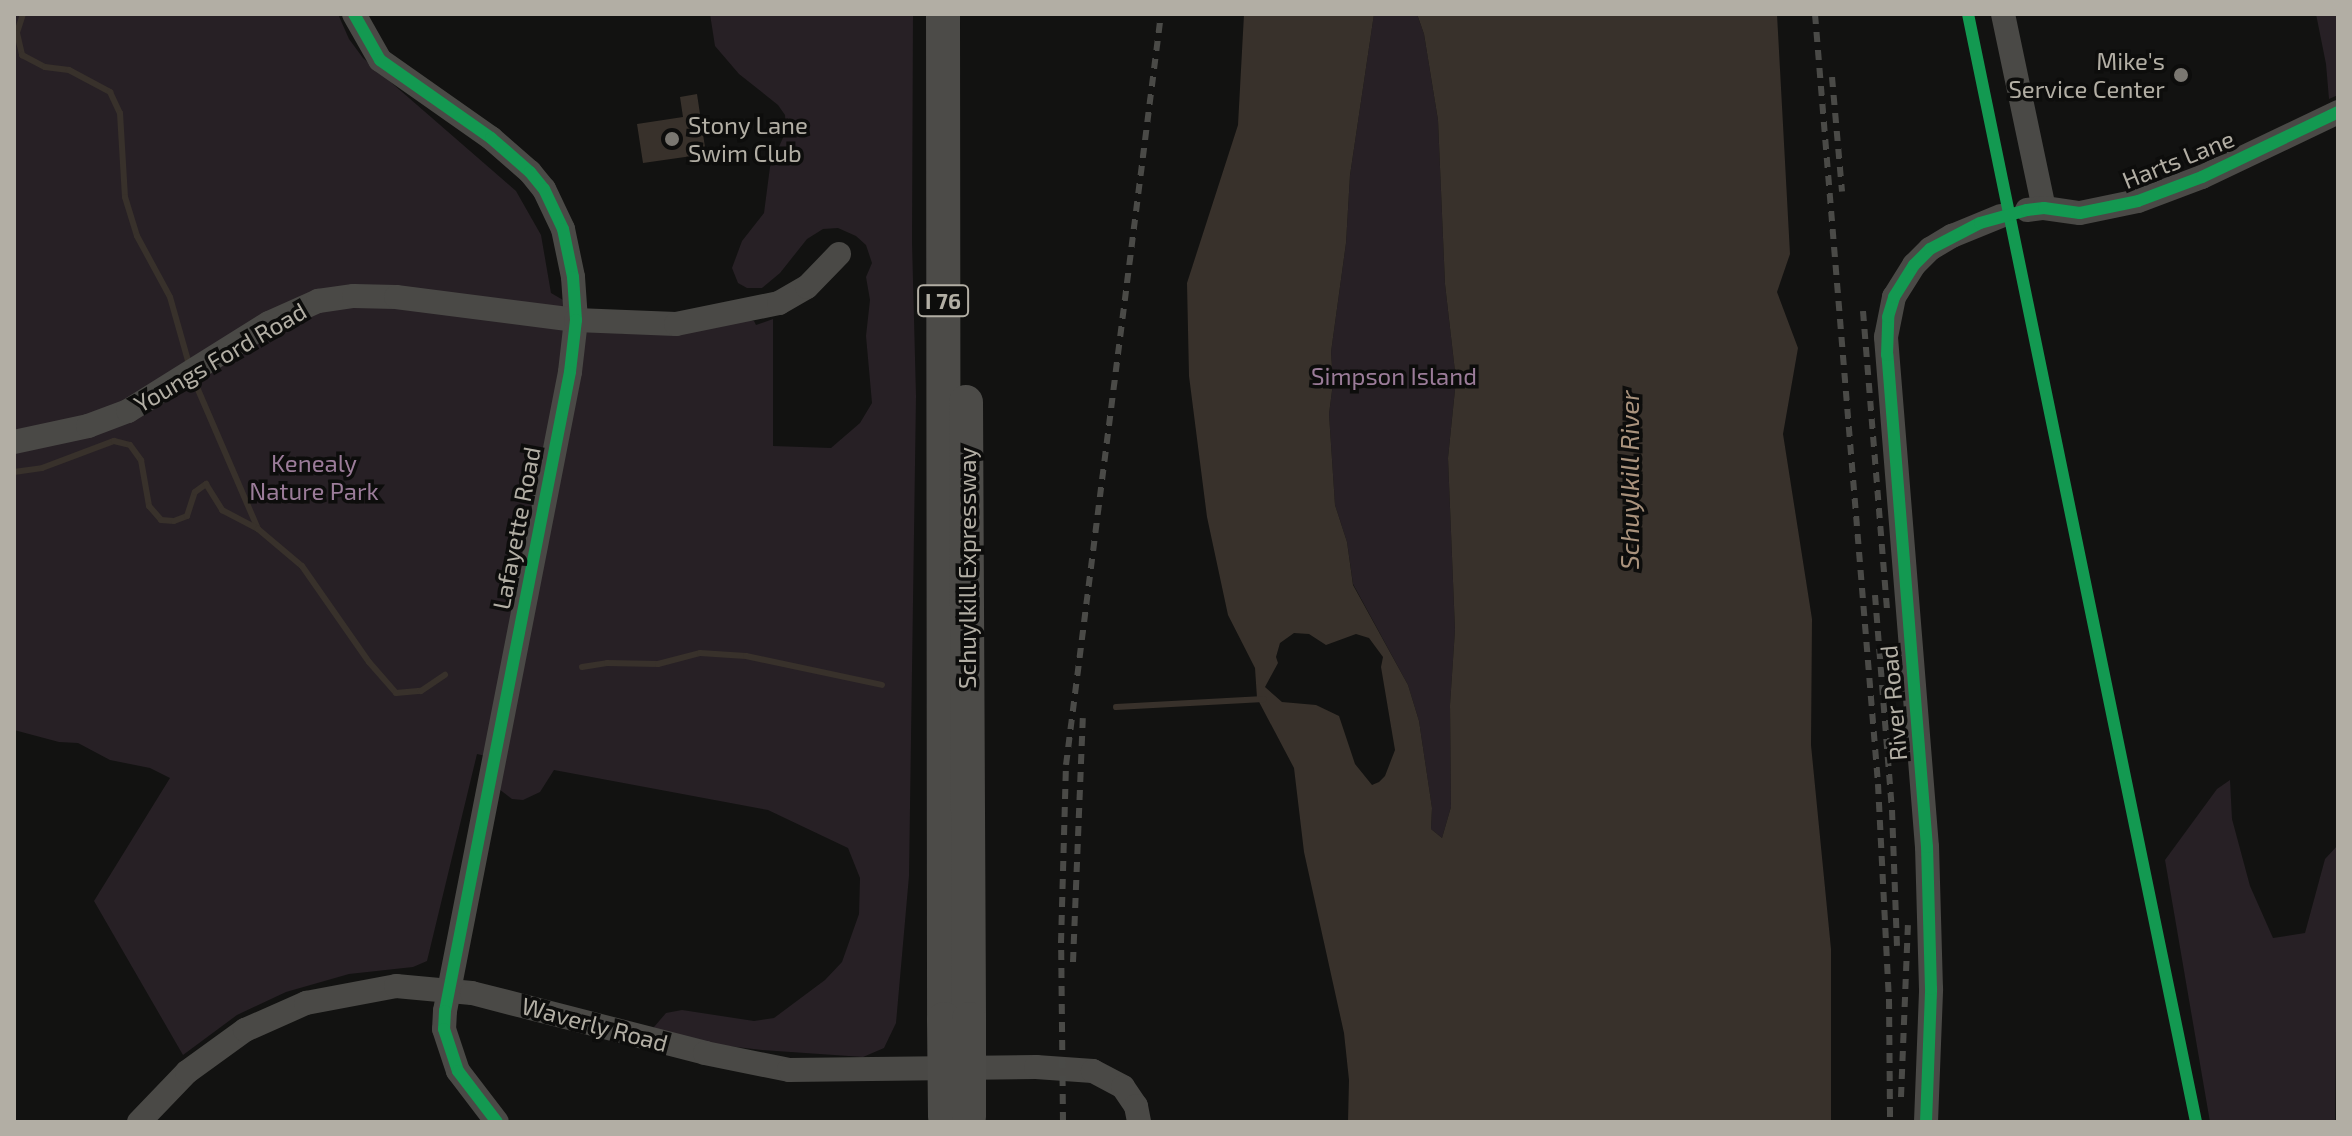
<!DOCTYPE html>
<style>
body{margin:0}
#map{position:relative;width:2352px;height:1136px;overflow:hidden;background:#121211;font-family:"Exo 2",sans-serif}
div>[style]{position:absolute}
.green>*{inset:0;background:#272025}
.water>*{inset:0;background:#38312b}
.stream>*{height:6px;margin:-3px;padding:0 3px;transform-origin:3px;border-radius:3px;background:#38312b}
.minor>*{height:24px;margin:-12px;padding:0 12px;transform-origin:12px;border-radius:12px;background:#4a4946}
.highway>*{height:34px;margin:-17px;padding:0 17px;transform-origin:17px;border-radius:17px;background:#4c4b48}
.rail>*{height:6px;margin-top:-3px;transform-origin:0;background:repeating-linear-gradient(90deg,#4a4a47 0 10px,transparent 0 18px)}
.highway-bridge>*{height:34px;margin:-17px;padding:0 17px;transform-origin:17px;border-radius:17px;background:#4c4b48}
.cycleway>*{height:12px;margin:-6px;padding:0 6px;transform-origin:6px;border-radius:6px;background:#139951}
.dots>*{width:22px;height:22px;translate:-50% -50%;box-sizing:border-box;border:4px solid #0d0d0c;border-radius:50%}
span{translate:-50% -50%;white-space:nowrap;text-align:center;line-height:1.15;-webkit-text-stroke:7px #0d0d0c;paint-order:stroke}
.shield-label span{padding:2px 6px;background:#0d0d0c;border:2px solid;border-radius:6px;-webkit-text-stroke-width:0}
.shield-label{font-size:22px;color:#b2aea4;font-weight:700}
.poi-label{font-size:24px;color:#b2aea4}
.right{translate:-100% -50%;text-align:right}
.left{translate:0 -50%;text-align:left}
.street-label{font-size:24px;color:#b2aea4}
.park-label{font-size:24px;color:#9b7c99}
.water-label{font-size:26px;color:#aa937d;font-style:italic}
.frame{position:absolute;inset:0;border:16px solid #b2aea4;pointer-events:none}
</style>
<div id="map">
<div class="green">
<div style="clip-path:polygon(14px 14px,338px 14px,349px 39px,363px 58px,516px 191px,541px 235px,551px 293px,622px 334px,736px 318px,754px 321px,756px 325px,773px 319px,773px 446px,831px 448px,860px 423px,872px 403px,866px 336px,870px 300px,866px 277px,872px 263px,866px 245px,856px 236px,838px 228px,823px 229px,807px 239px,780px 273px,762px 288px,747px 288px,738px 283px,732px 268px,742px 241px,764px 213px,770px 167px,786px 131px,785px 115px,778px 105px,739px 74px,715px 46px,710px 14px,913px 14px,912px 242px,916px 396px,909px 876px,896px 1023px,884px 1048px,863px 1057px,762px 1050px,676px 1040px,656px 1032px,654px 1027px,666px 1013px,682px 1010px,754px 1021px,774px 1018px,825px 980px,842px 962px,859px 914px,860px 878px,848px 848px,768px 810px,554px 770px,540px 792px,523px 800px,512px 799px,499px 789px,499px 759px,477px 754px,427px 961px,413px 967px,349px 974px,286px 992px,237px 1015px,183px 1055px,94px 901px,170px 778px,150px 768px,110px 760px,78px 743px,59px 742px,14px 730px)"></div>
<div style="clip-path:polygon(1374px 14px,1417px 14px,1424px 34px,1438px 120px,1445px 284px,1456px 380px,1448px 458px,1455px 630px,1450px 705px,1451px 807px,1442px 838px,1431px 829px,1432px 808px,1419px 721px,1408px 685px,1353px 584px,1347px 542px,1335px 505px,1329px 414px,1333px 383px,1331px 352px,1346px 243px,1350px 175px)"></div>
<div style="clip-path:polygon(2316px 14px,2338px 14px,2338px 95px,2329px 99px,2326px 64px)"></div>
<div style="clip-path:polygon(2230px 780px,2232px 819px,2250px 886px,2273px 938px,2305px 933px,2325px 859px,2338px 845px,2335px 1122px,2210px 1122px,2165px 860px,2217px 789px)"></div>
</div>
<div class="water">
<div style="clip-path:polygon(evenodd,1244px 14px,1374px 14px,1350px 175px,1346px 243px,1331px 352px,1333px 383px,1329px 414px,1335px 505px,1347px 542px,1353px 585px,1408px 685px,1419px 721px,1432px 808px,1431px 829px,1442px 838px,1451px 807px,1450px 705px,1455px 630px,1448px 458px,1456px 380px,1445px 284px,1438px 120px,1424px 34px,1417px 14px,1777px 14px,1790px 254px,1777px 292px,1798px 348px,1783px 434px,1812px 619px,1811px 745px,1831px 949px,1831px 1122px,1348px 1122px,1349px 1080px,1344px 1033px,1304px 852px,1294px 768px,1257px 698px,1255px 668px,1228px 615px,1207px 517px,1189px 376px,1187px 283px,1238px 125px,1244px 14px,1294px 633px,1309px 634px,1326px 645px,1356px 634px,1369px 638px,1383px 657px,1381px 667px,1395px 750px,1385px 776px,1379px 782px,1372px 785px,1355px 764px,1339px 716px,1316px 705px,1282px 702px,1265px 687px,1278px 663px,1276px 657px,1280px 643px,1294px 633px)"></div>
<div style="clip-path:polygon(697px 94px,706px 154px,643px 163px,637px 124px,683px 117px,680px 97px)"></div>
</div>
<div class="stream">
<div style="left:23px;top:14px;width:20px;rotate:108deg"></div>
<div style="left:17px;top:33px;width:23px;rotate:77deg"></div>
<div style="left:22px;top:55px;width:26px;rotate:28deg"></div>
<div style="left:45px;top:67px;width:24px;rotate:7deg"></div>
<div style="left:69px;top:70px;width:47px;rotate:28.2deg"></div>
<div style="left:110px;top:92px;width:23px;rotate:65deg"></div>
<div style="left:120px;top:113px;width:84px;rotate:86.6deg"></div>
<div style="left:125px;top:197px;width:41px;rotate:72.9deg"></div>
<div style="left:137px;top:236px;width:69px;rotate:61.6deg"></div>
<div style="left:170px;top:297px;width:70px;rotate:74.2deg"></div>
<div style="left:193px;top:378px;width:164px;rotate:66.7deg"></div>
<div style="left:14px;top:472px;width:28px;rotate:-8deg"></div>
<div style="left:42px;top:468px;width:77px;rotate:-20.6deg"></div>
<div style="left:114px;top:441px;width:16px;rotate:14deg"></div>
<div style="left:130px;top:445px;width:19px;rotate:54deg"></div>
<div style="left:141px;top:460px;width:47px;rotate:80.1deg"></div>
<div style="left:149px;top:506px;width:18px;rotate:49deg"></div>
<div style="left:161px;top:520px;width:13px;rotate:4deg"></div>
<div style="left:174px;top:521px;width:14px;rotate:-21deg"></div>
<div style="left:187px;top:516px;width:25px;rotate:-72deg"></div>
<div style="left:195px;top:492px;width:14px;rotate:-36deg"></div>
<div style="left:206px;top:484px;width:31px;rotate:58deg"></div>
<div style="left:222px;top:510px;width:41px;rotate:27.8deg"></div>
<div style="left:258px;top:529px;width:57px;rotate:40.1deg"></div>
<div style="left:302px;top:566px;width:117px;rotate:55.1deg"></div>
<div style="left:369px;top:662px;width:41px;rotate:48.9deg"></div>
<div style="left:396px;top:693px;width:25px;rotate:-5deg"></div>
<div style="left:421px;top:691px;width:29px;rotate:-34deg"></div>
<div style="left:582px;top:667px;width:25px;rotate:-9deg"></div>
<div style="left:607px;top:663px;width:51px;rotate:1.1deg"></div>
<div style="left:658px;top:664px;width:43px;rotate:-14.7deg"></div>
<div style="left:700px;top:653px;width:46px;rotate:3.7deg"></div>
<div style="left:746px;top:656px;width:139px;rotate:12deg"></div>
<div style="left:1116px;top:707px;width:148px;rotate:-3.1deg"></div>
</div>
<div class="minor">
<div style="left:354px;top:14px;width:53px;rotate:60.5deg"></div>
<div style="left:380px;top:60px;width:136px;rotate:35.1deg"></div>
<div style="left:491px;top:138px;width:52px;rotate:41.1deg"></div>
<div style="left:530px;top:172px;width:22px;rotate:51deg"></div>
<div style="left:544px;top:189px;width:44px;rotate:64.6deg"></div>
<div style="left:563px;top:229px;width:49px;rotate:78.2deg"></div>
<div style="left:573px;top:277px;width:43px;rotate:86deg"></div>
<div style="left:576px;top:320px;width:52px;rotate:96.6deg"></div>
<div style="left:570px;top:372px;width:651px;rotate:101.07deg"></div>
<div style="left:445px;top:1011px;width:18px;rotate:93deg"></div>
<div style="left:444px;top:1029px;width:44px;rotate:71.6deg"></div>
<div style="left:458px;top:1071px;width:64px;rotate:52.6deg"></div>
<div style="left:2003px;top:14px;width:198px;rotate:78.1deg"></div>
<div style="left:2027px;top:210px;width:17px;rotate:-7deg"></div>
<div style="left:2044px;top:208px;width:36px;rotate:8deg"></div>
<div style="left:2080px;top:213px;width:59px;rotate:-11.7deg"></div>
<div style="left:2138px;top:201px;width:68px;rotate:-20.6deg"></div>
<div style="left:2202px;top:177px;width:151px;rotate:-25.5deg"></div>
<div style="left:14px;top:442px;width:76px;rotate:-12.2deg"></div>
<div style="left:88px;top:426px;width:43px;rotate:-20.6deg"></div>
<div style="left:128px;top:411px;width:166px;rotate:-32deg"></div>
<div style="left:269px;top:323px;width:54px;rotate:-24.2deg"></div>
<div style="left:318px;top:301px;width:36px;rotate:-8deg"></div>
<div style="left:354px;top:296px;width:42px;rotate:1.4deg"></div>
<div style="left:396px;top:297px;width:181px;rotate:7.3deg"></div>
<div style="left:576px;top:320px;width:100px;rotate:2.3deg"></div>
<div style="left:676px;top:324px;width:105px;rotate:-11.5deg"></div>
<div style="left:779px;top:303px;width:32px;rotate:-30deg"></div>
<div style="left:807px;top:287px;width:46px;rotate:-45.9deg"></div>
<div style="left:139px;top:1122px;width:69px;rotate:-46.2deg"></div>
<div style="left:187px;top:1072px;width:72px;rotate:-35.9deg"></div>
<div style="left:245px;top:1030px;width:67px;rotate:-23.9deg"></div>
<div style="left:306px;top:1003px;width:92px;rotate:-10.7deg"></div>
<div style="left:396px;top:986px;width:76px;rotate:5.3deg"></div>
<div style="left:472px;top:993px;width:241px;rotate:14.4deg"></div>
<div style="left:705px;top:1053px;width:86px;rotate:11.4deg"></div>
<div style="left:789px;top:1070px;width:247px;rotate:-0.7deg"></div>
<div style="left:1036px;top:1067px;width:57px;rotate:4deg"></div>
<div style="left:1093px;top:1071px;width:34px;rotate:28deg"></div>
<div style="left:1123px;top:1087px;width:23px;rotate:56deg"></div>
<div style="left:1136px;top:1106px;width:16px;rotate:79deg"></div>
<div style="left:1926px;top:1122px;width:133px;rotate:-87.8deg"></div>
<div style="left:1931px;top:989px;width:142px;rotate:-91.6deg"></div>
<div style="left:1927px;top:847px;width:512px;rotate:-94.6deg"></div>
<div style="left:1886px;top:337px;width:41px;rotate:-78.7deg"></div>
<div style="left:1894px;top:297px;width:38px;rotate:-58deg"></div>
<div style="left:1914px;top:265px;width:23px;rotate:-45deg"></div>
<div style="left:1930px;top:249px;width:26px;rotate:-31deg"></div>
<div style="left:1952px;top:236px;width:53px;rotate:-22.2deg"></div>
</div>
<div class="highway">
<div style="left:943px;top:14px;width:1005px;rotate:89.94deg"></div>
<div style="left:966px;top:402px;width:617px;rotate:89.72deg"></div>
</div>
<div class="rail">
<div style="left:1815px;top:14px;width:773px;rotate:85.32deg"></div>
<div style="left:1878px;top:784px;width:215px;rotate:87.1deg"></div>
<div style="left:1889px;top:999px;width:123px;rotate:89.5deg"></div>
<div style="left:1832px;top:77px;width:115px;rotate:85deg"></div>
<div style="left:1863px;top:311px;width:300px;rotate:85.4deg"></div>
<div style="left:1875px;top:595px;width:216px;rotate:85.5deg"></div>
<div style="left:1892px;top:810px;width:136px;rotate:87.9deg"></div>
<div style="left:1073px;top:962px;width:244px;rotate:-87.7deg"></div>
<div style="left:1901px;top:1097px;width:172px;rotate:-87.7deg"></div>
<div style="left:1063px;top:1122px;width:179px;rotate:-90.6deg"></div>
<div style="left:1061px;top:943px;width:178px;rotate:-88.4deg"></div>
<div style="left:1066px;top:765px;width:757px;rotate:-82.79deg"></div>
</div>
<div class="highway-bridge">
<div style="left:944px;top:1019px;width:98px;rotate:89.4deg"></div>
<div style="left:969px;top:1019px;width:98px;rotate:90deg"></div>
</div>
<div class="cycleway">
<div style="left:354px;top:14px;width:53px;rotate:60.5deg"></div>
<div style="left:380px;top:60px;width:136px;rotate:35.1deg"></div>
<div style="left:491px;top:138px;width:52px;rotate:41.1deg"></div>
<div style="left:530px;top:172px;width:22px;rotate:51deg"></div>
<div style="left:544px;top:189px;width:44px;rotate:64.6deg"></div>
<div style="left:563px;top:229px;width:49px;rotate:78.2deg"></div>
<div style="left:573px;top:277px;width:43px;rotate:86deg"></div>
<div style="left:576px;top:320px;width:52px;rotate:96.6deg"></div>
<div style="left:570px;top:372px;width:651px;rotate:101.07deg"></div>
<div style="left:445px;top:1011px;width:18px;rotate:93deg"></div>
<div style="left:444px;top:1029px;width:44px;rotate:71.6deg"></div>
<div style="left:458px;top:1071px;width:64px;rotate:52.6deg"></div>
<div style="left:1968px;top:14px;width:1131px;rotate:78.37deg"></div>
<div style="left:1926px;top:1122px;width:133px;rotate:-87.8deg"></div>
<div style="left:1931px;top:989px;width:142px;rotate:-91.6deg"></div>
<div style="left:1927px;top:847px;width:494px;rotate:-94.6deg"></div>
<div style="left:1887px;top:355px;width:38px;rotate:-88deg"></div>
<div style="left:1888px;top:317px;width:21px;rotate:-73deg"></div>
<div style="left:1894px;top:297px;width:38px;rotate:-58deg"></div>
<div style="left:1914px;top:265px;width:23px;rotate:-45deg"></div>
<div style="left:1930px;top:249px;width:56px;rotate:-27.5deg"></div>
<div style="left:1980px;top:223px;width:49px;rotate:-15.5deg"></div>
<div style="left:2027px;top:210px;width:17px;rotate:-7deg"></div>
<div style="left:2044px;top:208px;width:36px;rotate:8deg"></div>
<div style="left:2080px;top:213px;width:59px;rotate:-11.7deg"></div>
<div style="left:2138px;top:201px;width:68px;rotate:-20.6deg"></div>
<div style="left:2202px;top:177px;width:151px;rotate:-25.5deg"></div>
</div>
<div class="dots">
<div style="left:2181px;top:75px;background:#7a7771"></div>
<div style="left:672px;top:139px;background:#7a7771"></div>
</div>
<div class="shield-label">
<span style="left:943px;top:301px">I 76</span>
</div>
<div class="poi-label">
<span class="right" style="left:2165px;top:75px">Mike's<br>Service Center</span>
<span class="left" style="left:688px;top:139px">Stony Lane<br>Swim Club</span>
</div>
<div class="street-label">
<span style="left:2178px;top:159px;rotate:-22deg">Harts Lane</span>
<span style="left:220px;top:357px;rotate:-30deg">Youngs Ford Road</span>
<span style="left:516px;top:528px;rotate:-79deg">Lafayette Road</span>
<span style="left:967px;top:568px;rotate:-90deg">Schuylkill Expressway</span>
<span style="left:1893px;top:703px;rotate:-95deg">River Road</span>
<span style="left:595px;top:1024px;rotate:15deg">Waverly Road</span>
</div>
<div class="park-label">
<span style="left:1394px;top:376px">Simpson Island</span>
<span style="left:314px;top:477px">Kenealy<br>Nature Park</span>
</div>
<div class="water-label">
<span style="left:1629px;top:480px;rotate:-90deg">Schuylkill River</span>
</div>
<div class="frame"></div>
</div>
